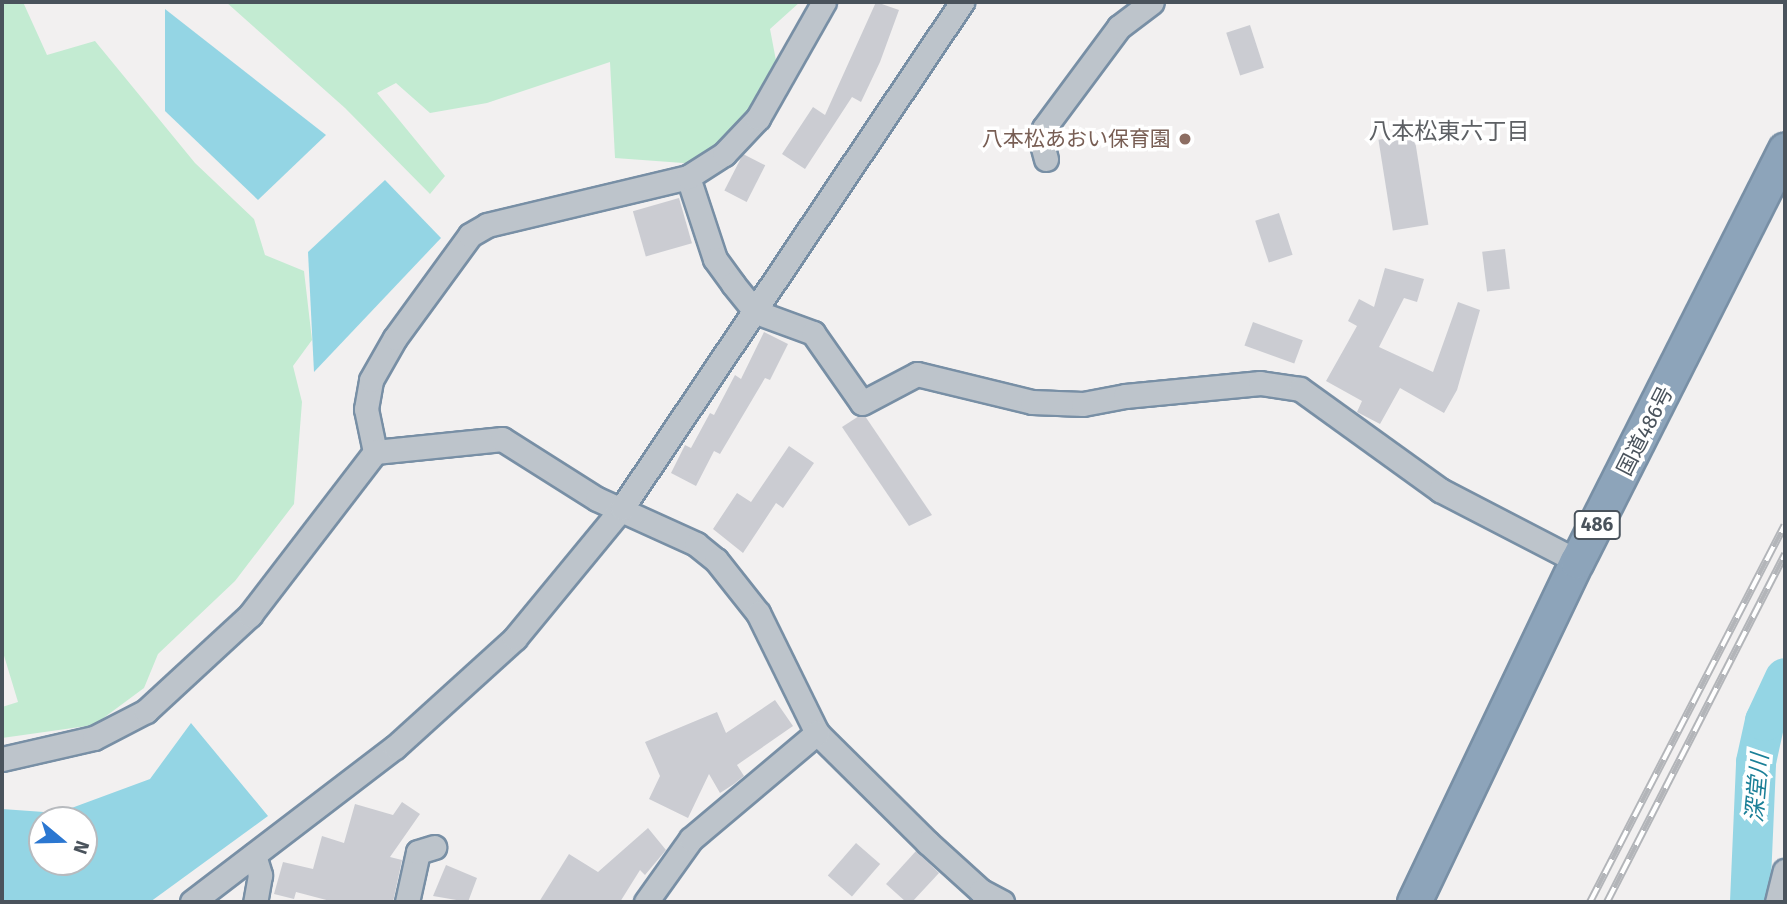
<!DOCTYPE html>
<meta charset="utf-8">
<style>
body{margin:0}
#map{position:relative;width:1787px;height:904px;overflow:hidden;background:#f2f0f0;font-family:"Fira Sans","Noto Sans JP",sans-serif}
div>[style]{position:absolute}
.green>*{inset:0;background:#c3ebd2}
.water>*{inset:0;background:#94d5e4}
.river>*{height:40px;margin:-20px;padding:0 20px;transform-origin:20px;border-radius:20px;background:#94d5e4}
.building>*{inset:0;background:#cbccd2;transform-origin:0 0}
.roads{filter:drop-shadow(2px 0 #788fa5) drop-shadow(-2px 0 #788fa5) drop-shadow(0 2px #788fa5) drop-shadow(0 -2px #788fa5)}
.minor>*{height:23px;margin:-11.5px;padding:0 11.5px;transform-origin:11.5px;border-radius:11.5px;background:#bdc4cb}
.highway>*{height:33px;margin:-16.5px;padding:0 16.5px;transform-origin:16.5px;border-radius:16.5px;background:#8da4ba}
.rail>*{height:8px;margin-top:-4px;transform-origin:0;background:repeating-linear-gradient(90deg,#fff 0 16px,#b3b5b9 0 32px);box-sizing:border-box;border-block:2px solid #b3b5b9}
.dots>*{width:19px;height:19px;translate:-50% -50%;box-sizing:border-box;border:4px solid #fff;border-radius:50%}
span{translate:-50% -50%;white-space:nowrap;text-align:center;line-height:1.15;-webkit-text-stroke:7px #fff;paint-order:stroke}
.shield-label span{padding:2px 5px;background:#fff;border:2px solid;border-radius:5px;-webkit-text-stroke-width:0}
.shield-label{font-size:19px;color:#4a535c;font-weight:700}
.education-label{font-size:21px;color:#785e54}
.right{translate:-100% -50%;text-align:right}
.street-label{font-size:21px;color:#4a535c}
.neighbourhood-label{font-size:23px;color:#5d6064}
.water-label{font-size:23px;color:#1a7f97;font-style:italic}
.frame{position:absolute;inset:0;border:4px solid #4a535c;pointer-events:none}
.north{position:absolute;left:28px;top:806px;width:70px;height:70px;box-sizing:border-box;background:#fff;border:2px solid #b7babe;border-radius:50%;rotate:109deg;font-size:19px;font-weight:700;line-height:28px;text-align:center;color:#4a535c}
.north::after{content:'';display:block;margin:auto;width:24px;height:32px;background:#2b77d1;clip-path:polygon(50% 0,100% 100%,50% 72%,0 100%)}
</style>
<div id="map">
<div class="green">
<div style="clip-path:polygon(2px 2px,23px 2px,47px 55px,95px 41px,195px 163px,254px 219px,265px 255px,304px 271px,312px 340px,293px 366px,302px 402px,294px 504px,235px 581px,158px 654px,144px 688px,94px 725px,2px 738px,2px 707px,18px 702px,2px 649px)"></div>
<div style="clip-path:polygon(226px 2px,800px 2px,770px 29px,778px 71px,750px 116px,697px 164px,615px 158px,610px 62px,487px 103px,430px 113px,396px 83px,377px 93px,445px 176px,430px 194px,345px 108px)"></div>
</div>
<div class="water">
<div style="clip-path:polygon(165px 9px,326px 135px,258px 200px,165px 111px)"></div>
<div style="clip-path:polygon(385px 180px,441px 238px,314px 372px,308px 252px)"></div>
<div style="clip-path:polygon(evenodd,191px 723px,268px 816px,150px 902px,2px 902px,2px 809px,58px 813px,150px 779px,191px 723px,42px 820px,84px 820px,84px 862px,42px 862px,42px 820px)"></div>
</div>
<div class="river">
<div style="left:1750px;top:902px;width:140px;rotate:-87.5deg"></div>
<div style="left:1756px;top:762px;width:42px;rotate:-77.6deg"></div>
<div style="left:1765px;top:721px;width:47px;rotate:-65.1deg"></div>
</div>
<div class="building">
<div style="clip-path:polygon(876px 2px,899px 10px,880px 62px,861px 102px,852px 97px,805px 169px,782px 154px,813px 107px,825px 115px)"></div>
<div style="left:1250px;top:25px;width:45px;height:25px;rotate:72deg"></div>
<div style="left:1414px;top:134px;width:92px;height:36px;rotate:81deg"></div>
<div style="left:743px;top:154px;width:25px;height:41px;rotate:27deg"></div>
<div style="left:679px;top:198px;width:47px;height:48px;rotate:74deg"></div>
<div style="left:1279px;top:213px;width:44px;height:25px;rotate:72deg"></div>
<div style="left:1505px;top:249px;width:40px;height:23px;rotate:83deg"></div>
<div style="clip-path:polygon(1385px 268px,1424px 279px,1417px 302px,1404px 298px,1379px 347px,1433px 372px,1458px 302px,1480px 310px,1457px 390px,1444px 413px,1400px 388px,1380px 424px,1357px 412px,1362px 401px,1326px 381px,1357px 326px,1348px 321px,1359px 299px,1374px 307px)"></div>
<div style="left:1253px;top:322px;width:53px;height:25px;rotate:20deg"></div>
<div style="clip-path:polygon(764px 332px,788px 344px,770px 380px,765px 378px,720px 454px,714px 451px,696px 486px,671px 473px,685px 445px,691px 448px,710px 413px,714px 415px,735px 375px,741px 379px)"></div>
<div style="clip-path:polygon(859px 416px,865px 416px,932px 515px,909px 526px,842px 427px)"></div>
<div style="clip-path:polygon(789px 446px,814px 463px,783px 508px,776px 503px,743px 553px,713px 529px,737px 493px,751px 502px)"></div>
<div style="clip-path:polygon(775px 700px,793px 726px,737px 765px,744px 776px,734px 784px,720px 793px,709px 774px,688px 818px,649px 799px,660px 776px,645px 742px,717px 712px,726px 733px)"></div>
<div style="clip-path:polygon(402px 802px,420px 814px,390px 857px,402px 860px,393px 902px,334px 902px,296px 892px,294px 899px,274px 894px,283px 862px,313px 869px,322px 836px,344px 843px,355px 804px,393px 815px)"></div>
<div style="clip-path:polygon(648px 828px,666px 850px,645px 875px,640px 870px,620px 902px,539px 902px,569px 854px,598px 872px)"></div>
<div style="left:856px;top:843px;width:32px;height:43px;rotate:41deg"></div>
<div style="clip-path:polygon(916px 851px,939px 873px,912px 902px,906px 902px,886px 884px)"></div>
<div style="clip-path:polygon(446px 865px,477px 878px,468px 902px,433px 896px)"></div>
</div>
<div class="roads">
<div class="minor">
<div style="left:1046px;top:159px;width:20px;rotate:-105deg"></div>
<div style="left:1041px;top:140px;width:12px;rotate:-76deg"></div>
<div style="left:1044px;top:128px;width:126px;rotate:-53.4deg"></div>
<div style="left:1119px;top:27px;width:41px;rotate:-37.1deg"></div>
<div style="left:688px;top:177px;width:86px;rotate:71.8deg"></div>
<div style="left:715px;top:259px;width:31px;rotate:54deg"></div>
<div style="left:733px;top:284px;width:36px;rotate:51deg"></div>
<div style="left:756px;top:312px;width:61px;rotate:20.2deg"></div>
<div style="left:813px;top:333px;width:85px;rotate:55deg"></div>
<div style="left:862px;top:403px;width:62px;rotate:-27.8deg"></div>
<div style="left:917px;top:374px;width:118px;rotate:13.7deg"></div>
<div style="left:1032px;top:402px;width:51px;rotate:2.2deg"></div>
<div style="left:1083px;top:404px;width:43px;rotate:-10.8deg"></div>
<div style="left:1125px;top:396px;width:136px;rotate:-5.5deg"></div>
<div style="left:1260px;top:383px;width:40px;rotate:8.5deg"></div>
<div style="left:1300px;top:389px;width:173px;rotate:35.8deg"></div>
<div style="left:1440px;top:490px;width:154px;rotate:27.4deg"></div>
<div style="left:375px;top:452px;width:44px;rotate:-101.8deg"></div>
<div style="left:366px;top:409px;width:29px;rotate:-80deg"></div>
<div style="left:371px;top:380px;width:48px;rotate:-60.3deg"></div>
<div style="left:395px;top:338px;width:127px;rotate:-53.9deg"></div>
<div style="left:470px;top:235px;width:20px;rotate:-30deg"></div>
<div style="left:487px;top:225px;width:207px;rotate:-13.4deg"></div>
<div style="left:688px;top:177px;width:43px;rotate:-32.6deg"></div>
<div style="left:724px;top:154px;width:50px;rotate:-46.6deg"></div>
<div style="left:758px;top:118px;width:133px;rotate:-60.4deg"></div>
<div style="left:2px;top:759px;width:94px;rotate:-12.9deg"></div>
<div style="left:94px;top:738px;width:59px;rotate:-27.4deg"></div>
<div style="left:146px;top:711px;width:142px;rotate:-42.7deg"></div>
<div style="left:250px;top:615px;width:205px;rotate:-52.5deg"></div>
<div style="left:375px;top:452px;width:128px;rotate:-5.8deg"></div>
<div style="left:502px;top:439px;width:112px;rotate:32.3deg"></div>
<div style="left:597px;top:499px;width:109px;rotate:24.4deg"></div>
<div style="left:696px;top:544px;width:26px;rotate:39deg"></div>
<div style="left:716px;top:560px;width:68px;rotate:51.6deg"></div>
<div style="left:758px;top:613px;width:134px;rotate:63.8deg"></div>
<div style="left:817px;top:733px;width:155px;rotate:44.7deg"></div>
<div style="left:927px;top:842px;width:73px;rotate:42.2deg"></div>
<div style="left:981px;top:891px;width:24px;rotate:28deg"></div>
<div style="left:254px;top:855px;width:21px;rotate:73deg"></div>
<div style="left:260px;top:875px;width:27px;rotate:100deg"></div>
<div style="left:192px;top:902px;width:255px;rotate:-37.4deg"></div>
<div style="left:395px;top:747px;width:162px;rotate:-42.2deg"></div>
<div style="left:515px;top:638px;width:168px;rotate:-50.5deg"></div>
<div style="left:622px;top:508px;width:610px;rotate:-56.1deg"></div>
<div style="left:407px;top:902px;width:51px;rotate:-77.6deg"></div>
<div style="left:418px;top:852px;width:17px;rotate:-17deg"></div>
<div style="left:646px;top:902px;width:77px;rotate:-54.5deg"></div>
<div style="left:691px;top:839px;width:165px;rotate:-40.1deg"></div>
<div style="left:1777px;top:902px;width:32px;rotate:-76deg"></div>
</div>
<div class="highway">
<div style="left:1414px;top:902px;width:378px;rotate:-64.5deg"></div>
<div style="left:1577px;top:561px;width:461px;rotate:-63.2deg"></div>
</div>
</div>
<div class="rail">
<div style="left:1590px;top:902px;width:424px;rotate:-62.7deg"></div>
<div style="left:1607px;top:902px;width:391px;rotate:-62.9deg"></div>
</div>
<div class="dots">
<div style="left:1185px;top:139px;background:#8d6e63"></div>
</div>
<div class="shield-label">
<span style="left:1597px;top:525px">486</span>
</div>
<div class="education-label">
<span class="right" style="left:1171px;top:139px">八本松あおい保育園</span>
</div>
<div class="street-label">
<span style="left:1645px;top:431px;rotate:-63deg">国道486号</span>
</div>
<div class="neighbourhood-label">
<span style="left:1449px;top:131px">八本松東六丁目</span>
</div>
<div class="water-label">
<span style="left:1757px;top:788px;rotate:-85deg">深堂川</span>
</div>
<div class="frame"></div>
<div class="north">N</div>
</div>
